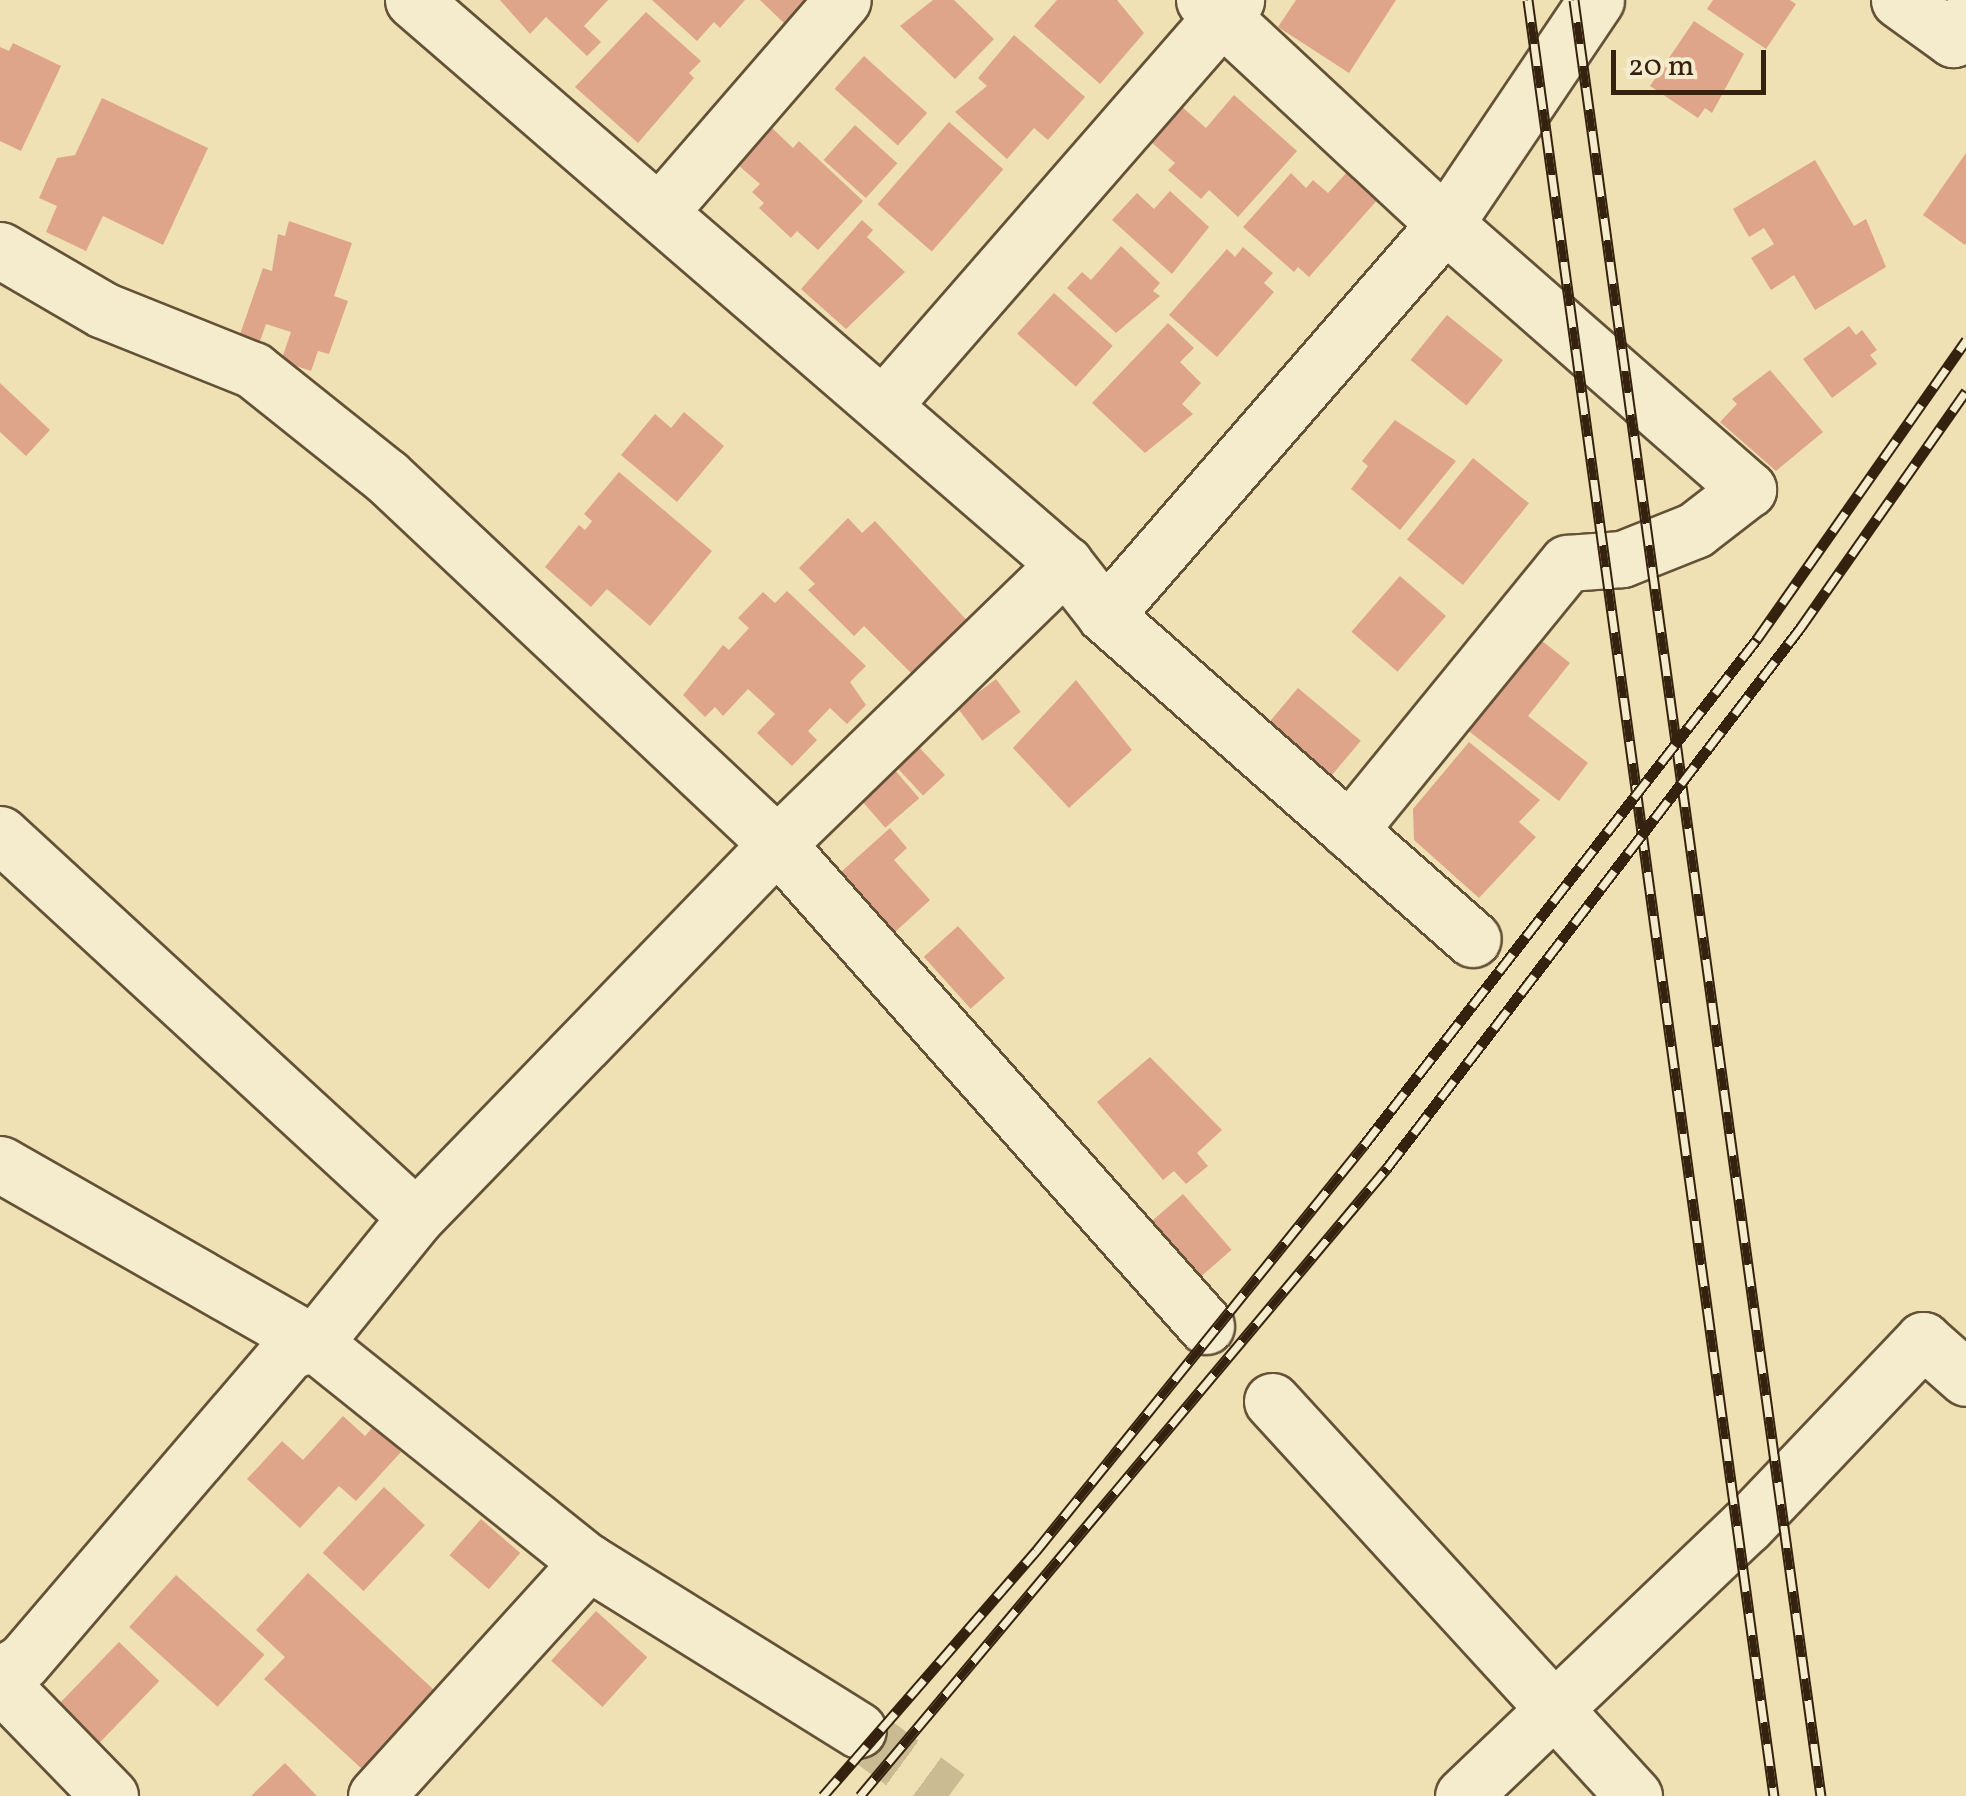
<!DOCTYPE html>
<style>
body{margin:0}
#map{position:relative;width:1966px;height:1796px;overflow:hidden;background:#efe1b3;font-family:Vollkorn,serif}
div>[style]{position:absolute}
.building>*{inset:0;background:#dfa58a;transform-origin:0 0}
.minor-tunnel>*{height:55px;margin-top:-27.5px;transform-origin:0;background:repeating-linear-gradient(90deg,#cabb92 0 55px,transparent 0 83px)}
.roads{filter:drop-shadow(2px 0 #645237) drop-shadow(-2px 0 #645237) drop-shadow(0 2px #645237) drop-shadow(0 -2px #645237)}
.minor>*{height:55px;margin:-27.5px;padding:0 27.5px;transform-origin:27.5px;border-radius:27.5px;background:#f5ecce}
.rail>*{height:11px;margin-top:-5.5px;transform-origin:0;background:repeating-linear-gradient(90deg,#f5ecce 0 22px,#35220e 0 44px);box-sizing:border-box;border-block:2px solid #35220e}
span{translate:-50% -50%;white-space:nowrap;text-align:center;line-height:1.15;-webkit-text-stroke:8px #f5ecce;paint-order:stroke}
.scale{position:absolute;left:1611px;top:50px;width:155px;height:45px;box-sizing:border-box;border:5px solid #35220e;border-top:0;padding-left:12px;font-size:30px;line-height:35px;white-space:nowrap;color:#35220e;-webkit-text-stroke:8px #f5ecce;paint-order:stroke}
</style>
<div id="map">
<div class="building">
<div style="clip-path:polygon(500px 0,608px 0,584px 26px,601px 42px,587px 56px,546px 17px,530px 34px)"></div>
<div style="clip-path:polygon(652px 0,745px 0,720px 28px,714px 22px,697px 41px)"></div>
<div style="clip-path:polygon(760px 0,806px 0,785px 24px)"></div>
<div style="clip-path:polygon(933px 0,954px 0,994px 39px,955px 79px,900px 26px)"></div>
<div style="clip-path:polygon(1057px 0,1117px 0,1144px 33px,1100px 84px,1034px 26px)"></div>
<div style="clip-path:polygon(1296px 0,1396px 0,1349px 73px,1278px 27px)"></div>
<div style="clip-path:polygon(1713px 0,1790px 0,1796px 4px,1766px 49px,1707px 9px)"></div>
<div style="clip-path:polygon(646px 12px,701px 61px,689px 73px,694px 78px,638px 143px,575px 87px)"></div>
<div style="clip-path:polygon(1694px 21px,1744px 54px,1712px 113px,1705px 108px,1698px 118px,1650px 86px)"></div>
<div style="clip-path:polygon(1014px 35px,1085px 97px,1048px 140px,1034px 128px,1007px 159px,955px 112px,987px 86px,978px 78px)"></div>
<div style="clip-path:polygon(13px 43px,61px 66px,21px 151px,0 141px,0 47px,9px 51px)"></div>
<div style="left:864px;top:56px;width:85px;height:44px;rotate:42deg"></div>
<div style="clip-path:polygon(1234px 95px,1297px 151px,1238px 217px,1209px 190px,1201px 199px,1168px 170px,1175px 163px,1150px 141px,1181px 106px,1206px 128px)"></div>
<div style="clip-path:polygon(102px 98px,208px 148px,163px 245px,103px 216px,86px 251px,46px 232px,57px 206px,39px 198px,57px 158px,75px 155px)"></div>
<div style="left:949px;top:122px;width:72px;height:109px;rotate:41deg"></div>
<div style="left:855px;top:125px;width:57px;height:47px;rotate:42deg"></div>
<div style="clip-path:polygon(772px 128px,793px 148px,799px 141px,863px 201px,818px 250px,797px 231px,791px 238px,759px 208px,764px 203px,752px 192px,760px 184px,738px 165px)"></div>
<div style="clip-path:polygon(1966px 153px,1966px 243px,1965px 245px,1923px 215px)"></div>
<div style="clip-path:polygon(1815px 160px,1854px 226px,1866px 219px,1886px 267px,1815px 310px,1794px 275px,1771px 290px,1751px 258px,1774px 244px,1764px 228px,1749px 237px,1733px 209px)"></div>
<div style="clip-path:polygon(1349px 170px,1380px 197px,1309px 277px,1298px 267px,1294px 272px,1243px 227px,1291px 173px,1306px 188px,1313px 180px,1328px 193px)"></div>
<div style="clip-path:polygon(1170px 191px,1209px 227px,1172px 274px,1112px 220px,1137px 193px,1154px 209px)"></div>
<div style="clip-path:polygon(862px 220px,873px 230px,867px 237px,905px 272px,846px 329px,801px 289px)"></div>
<div style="clip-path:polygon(289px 221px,352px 243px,334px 296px,348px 301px,329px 354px,318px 351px,311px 371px,281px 361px,291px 332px,266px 324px,258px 347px,238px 340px,263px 268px,272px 271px,278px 234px,285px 236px)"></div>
<div style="clip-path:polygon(1121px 246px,1160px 283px,1153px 291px,1160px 296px,1116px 333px,1067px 288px,1082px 272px,1091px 280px)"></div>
<div style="clip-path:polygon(1243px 247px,1273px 273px,1264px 283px,1274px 292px,1217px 357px,1169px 315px,1227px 249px,1235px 257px)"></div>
<div style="left:1054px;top:293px;width:79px;height:55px;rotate:42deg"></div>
<div style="left:1447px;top:315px;width:72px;height:58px;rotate:39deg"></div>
<div style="clip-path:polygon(1168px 323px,1194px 348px,1180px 362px,1201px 383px,1182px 404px,1193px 414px,1145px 453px,1092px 403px)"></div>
<div style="clip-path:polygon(1849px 326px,1856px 335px,1862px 330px,1877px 350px,1870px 355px,1877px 364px,1832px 398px,1803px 359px)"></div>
<div style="clip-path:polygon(1770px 370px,1823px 432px,1776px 471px,1720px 422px,1737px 404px,1732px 399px)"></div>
<div style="clip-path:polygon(0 383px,50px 430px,26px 456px,0 432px)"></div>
<div style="clip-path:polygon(684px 412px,724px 446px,677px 502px,621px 455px,655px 414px,671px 428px)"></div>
<div style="clip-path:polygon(1395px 420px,1456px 461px,1400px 530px,1351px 489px,1368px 466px,1362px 461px)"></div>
<div style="left:1473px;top:458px;width:72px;height:105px;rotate:39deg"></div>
<div style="clip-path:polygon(619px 472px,712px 551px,650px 626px,607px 589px,591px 607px,545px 567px,579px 525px,585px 530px,592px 521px,584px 514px)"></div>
<div style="clip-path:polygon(848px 518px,862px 533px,875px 521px,973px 627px,919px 681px,864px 626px,854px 636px,808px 590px,815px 584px,799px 568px)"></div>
<div style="left:1400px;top:576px;width:61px;height:74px;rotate:41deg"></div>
<div style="clip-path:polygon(787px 591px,866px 666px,850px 682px,866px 705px,847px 724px,830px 708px,808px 731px,817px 740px,792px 766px,757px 733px,775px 714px,748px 689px,723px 716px,715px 707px,705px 717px,683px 695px,723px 645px,729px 650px,749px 628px,738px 618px,763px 592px,775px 603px)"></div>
<div style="clip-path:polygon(1537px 637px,1570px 663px,1528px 716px,1588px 763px,1559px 801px,1466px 729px)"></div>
<div style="left:996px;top:679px;width:41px;height:48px;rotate:53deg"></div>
<div style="clip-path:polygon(1076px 680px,1132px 750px,1069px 808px,1013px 748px)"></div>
<div style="left:1298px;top:688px;width:82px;height:53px;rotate:40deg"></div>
<div style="clip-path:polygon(1469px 742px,1540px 800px,1519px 822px,1536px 837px,1479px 898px,1414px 840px,1413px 809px)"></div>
<div style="left:917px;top:745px;width:41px;height:30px;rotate:47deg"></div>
<div style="left:893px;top:768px;width:40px;height:45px;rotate:49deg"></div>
<div style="clip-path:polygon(890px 828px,907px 848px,894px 860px,930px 900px,895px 932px,841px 872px)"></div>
<div style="left:958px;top:926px;width:70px;height:46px;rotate:48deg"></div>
<div style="clip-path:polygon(1150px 1057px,1222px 1130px,1197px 1153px,1208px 1166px,1186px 1184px,1174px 1171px,1163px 1180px,1097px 1102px)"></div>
<div style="left:1183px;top:1194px;width:74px;height:51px;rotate:49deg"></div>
<div style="clip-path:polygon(343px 1416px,365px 1436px,374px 1426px,401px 1452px,356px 1501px,339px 1486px,300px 1528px,247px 1479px,282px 1441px,303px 1460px)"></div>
<div style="left:384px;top:1487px;width:56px;height:90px;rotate:43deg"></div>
<div style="left:481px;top:1519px;width:52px;height:48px;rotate:41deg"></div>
<div style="clip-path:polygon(308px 1573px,434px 1690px,362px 1769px,264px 1679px,285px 1657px,256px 1630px)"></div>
<div style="left:176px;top:1575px;width:119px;height:70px;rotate:42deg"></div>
<div style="left:596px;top:1611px;width:69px;height:67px;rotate:42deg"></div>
<div style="left:119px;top:1642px;width:56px;height:94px;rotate:44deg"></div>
<div style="clip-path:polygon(285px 1763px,317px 1796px,251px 1796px)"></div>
</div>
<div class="minor-tunnel">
<div style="left:858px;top:1730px;width:112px;rotate:36.3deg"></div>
</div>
<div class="roads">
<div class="minor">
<div style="left:413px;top:0;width:862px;rotate:40.86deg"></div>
<div style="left:1204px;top:0;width:329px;rotate:42.9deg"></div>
<div style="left:1445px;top:224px;width:403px;rotate:41.2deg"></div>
<div style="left:1748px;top:489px;width:67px;rotate:142.3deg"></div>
<div style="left:1695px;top:530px;width:79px;rotate:158.3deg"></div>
<div style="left:1622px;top:559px;width:55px;rotate:175.8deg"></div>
<div style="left:1567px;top:563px;width:345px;rotate:129.2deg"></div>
<div style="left:1899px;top:0;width:67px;rotate:35.8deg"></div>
<div style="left:1953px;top:39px;width:23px;rotate:-56deg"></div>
<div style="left:660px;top:211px;width:279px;rotate:-49.1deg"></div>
<div style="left:0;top:250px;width:119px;rotate:30.2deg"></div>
<div style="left:103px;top:310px;width:162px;rotate:21.8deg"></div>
<div style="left:253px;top:370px;width:170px;rotate:38.6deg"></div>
<div style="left:386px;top:476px;width:537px;rotate:43.26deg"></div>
<div style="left:777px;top:844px;width:519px;rotate:134.06deg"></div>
<div style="left:416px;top:1217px;width:162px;rotate:129deg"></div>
<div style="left:314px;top:1343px;width:26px;rotate:162deg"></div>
<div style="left:289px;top:1351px;width:410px;rotate:130.6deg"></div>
<div style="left:22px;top:1662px;width:26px;rotate:149deg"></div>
<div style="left:884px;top:404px;width:536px;rotate:-48.93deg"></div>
<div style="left:1105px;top:615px;width:518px;rotate:-48.99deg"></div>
<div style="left:1445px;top:224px;width:270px;rotate:-56deg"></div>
<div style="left:0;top:834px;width:565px;rotate:42.63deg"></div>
<div style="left:0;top:1164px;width:361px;rotate:29.7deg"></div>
<div style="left:314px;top:1343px;width:344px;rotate:38.7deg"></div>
<div style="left:582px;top:1558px;width:325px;rotate:31.9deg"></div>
<div style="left:1206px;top:1326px;width:645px;rotate:-131.67deg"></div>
<div style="left:777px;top:844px;width:402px;rotate:-44.2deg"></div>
<div style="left:1065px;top:564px;width:65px;rotate:51.9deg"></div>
<div style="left:1105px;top:615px;width:490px;rotate:41.4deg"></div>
<div style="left:1272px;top:1401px;width:536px;rotate:47.5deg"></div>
<div style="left:0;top:1683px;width:158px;rotate:45.8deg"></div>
<div style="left:376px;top:1796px;width:316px;rotate:-47.8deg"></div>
<div style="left:1463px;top:1796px;width:391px;rotate:-43.7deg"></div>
<div style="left:1746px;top:1526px;width:257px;rotate:-46.4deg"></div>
<div style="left:1923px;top:1340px;width:57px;rotate:41.5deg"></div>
</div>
</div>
<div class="rail">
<div style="left:1528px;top:0;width:1813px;rotate:82.2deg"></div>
<div style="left:1574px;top:0;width:1813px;rotate:82.17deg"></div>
<div style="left:823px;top:1796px;width:325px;rotate:-49deg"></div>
<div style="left:1036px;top:1551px;width:522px;rotate:-51.07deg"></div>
<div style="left:1364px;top:1145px;width:641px;rotate:-52.16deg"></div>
<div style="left:1757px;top:639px;width:365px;rotate:-55deg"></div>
<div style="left:860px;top:1796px;width:820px;rotate:-50deg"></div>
<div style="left:1387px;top:1168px;width:681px;rotate:-52.57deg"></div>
<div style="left:1801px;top:627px;width:288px;rotate:-55deg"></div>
</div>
<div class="scale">20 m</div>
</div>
